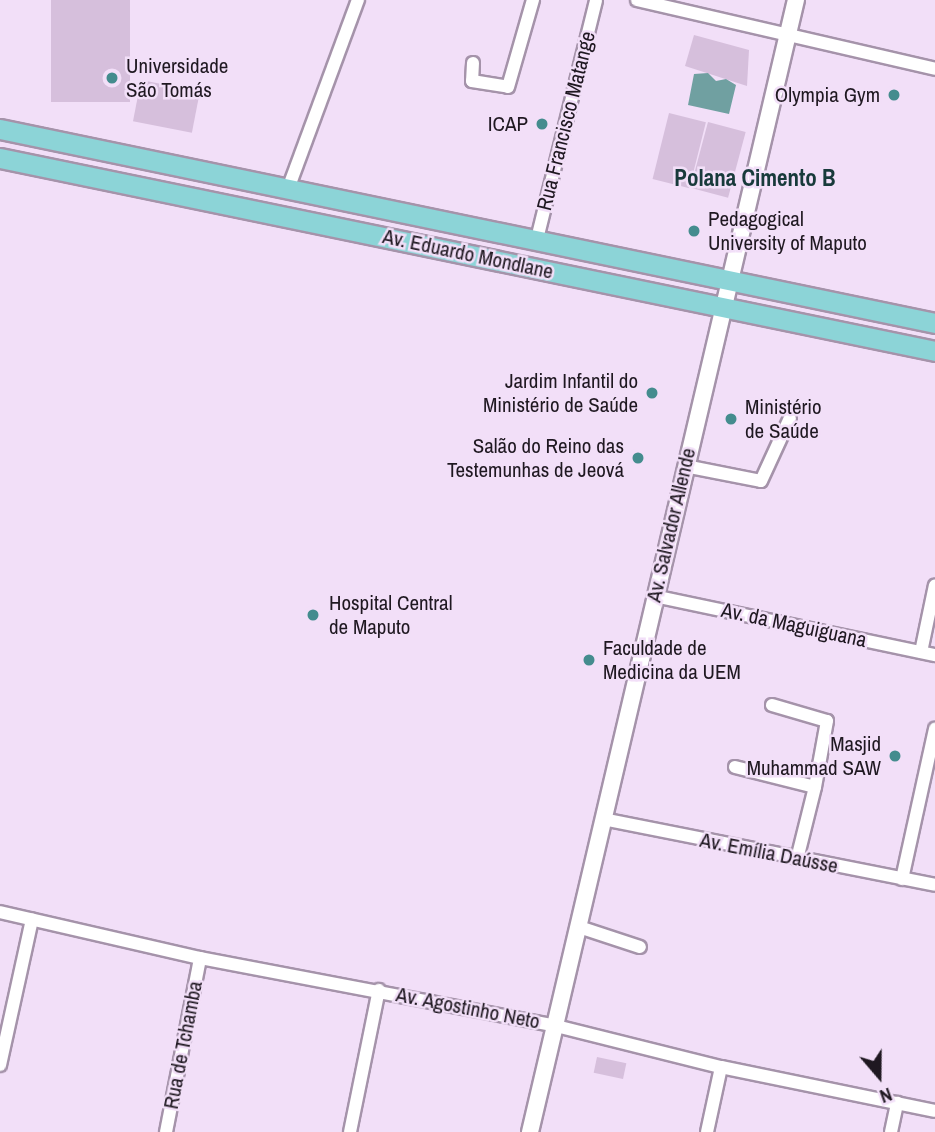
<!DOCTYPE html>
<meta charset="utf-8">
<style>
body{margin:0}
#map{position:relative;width:935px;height:1132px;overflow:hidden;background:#f2dff8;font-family:"Archivo Narrow",sans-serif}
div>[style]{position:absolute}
.green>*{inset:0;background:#d6bfdc;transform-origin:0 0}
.water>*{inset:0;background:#70a0a1}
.roads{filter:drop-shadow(2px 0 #a593aa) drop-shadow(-2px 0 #a593aa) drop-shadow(0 2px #a593aa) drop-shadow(0 -2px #a593aa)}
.minor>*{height:12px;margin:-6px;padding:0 6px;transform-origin:6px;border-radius:6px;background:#fff}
.tertiary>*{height:16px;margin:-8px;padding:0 8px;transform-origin:8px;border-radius:8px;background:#fff}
.primary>*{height:19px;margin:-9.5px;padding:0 9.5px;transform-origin:9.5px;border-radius:9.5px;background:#8cd4d7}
.dots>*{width:19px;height:19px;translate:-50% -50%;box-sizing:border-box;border:4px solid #f2dff8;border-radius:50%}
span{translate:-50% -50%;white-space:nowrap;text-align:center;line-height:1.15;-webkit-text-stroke:5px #f2dff8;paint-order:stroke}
.poi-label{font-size:21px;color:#1f1821}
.left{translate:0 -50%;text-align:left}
.right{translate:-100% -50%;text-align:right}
.street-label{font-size:21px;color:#1f1821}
.neighbourhood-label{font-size:23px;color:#183a3b;font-weight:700}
.north{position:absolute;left:844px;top:1041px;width:70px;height:70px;-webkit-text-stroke:5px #f2dff8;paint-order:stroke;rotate:160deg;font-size:19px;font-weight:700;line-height:28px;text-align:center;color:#1f1821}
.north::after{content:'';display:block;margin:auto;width:24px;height:32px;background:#1f1821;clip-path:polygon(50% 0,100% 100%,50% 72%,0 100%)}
</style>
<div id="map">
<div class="green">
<div style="left:51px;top:0;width:79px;height:102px"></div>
<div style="clip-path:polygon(694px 35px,749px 50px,747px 86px,685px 66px)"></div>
<div style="left:141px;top:80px;width:60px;height:42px;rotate:11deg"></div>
<div style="left:669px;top:113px;width:38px;height:68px;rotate:14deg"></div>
<div style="left:708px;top:122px;width:39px;height:68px;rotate:15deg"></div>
<div style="left:597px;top:1057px;width:30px;height:16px;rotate:12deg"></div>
</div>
<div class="water">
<div style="clip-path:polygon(708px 73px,716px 81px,726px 79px,736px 85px,729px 114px,688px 105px,694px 74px)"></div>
</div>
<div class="roads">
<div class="minor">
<div style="left:637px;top:0;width:306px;rotate:13deg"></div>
<div style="left:473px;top:63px;width:18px;rotate:93deg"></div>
<div style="left:472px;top:81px;width:36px;rotate:9deg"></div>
<div style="left:508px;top:87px;width:91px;rotate:-74deg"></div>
<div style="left:288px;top:189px;width:202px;rotate:-69.7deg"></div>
<div style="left:536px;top:243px;width:250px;rotate:-76.1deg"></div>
<div style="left:685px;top:466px;width:77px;rotate:11.2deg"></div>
<div style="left:761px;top:481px;width:69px;rotate:-65.3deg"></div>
<div style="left:654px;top:596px;width:287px;rotate:11.9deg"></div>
<div style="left:921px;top:652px;width:68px;rotate:-78.2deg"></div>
<div style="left:772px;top:705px;width:57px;rotate:16.2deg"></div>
<div style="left:827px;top:721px;width:67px;rotate:100.3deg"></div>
<div style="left:735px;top:767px;width:82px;rotate:14deg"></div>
<div style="left:815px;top:787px;width:74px;rotate:104deg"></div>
<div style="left:603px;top:819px;width:338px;rotate:11.2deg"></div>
<div style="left:902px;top:879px;width:154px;rotate:-77.6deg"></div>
<div style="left:0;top:912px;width:205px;rotate:13deg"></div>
<div style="left:200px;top:958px;width:362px;rotate:10.8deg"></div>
<div style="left:556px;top:1026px;width:170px;rotate:14deg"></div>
<div style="left:721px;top:1067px;width:218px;rotate:11.6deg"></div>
<div style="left:579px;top:927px;width:64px;rotate:18.2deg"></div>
<div style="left:0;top:1065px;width:149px;rotate:-77.6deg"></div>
<div style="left:166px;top:1132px;width:177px;rotate:-78.9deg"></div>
<div style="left:350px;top:1132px;width:145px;rotate:-78.5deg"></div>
<div style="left:707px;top:1132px;width:66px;rotate:-77.8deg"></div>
<div style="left:891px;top:1132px;width:30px;rotate:-78deg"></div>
</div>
<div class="tertiary">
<div style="left:530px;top:1132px;width:1163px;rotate:-76.78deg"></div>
</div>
<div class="primary">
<div style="left:0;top:129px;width:955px;rotate:11.72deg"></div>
<div style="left:0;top:158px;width:955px;rotate:11.66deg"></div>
</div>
</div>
<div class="dots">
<div style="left:112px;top:78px;background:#448c8e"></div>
<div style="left:894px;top:95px;background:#448c8e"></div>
<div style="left:542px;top:124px;background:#448c8e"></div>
<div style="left:694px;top:231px;background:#448c8e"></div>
<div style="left:652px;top:393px;background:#448c8e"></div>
<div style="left:731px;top:419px;background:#448c8e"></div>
<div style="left:638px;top:458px;background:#448c8e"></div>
<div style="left:313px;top:615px;background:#448c8e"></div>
<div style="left:589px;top:660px;background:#448c8e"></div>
<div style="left:895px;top:756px;background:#448c8e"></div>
</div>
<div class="poi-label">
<span class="left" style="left:126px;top:78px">Universidade<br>São Tomás</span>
<span class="right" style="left:880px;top:95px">Olympia Gym</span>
<span class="right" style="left:528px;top:124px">ICAP</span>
<span class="left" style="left:708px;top:231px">Pedagogical<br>University of Maputo</span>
<span class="right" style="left:638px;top:393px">Jardim Infantil do<br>Ministério de Saúde</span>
<span class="left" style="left:745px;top:419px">Ministério<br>de Saúde</span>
<span class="right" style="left:624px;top:458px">Salão do Reino das<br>Testemunhas de Jeová</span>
<span class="left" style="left:329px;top:615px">Hospital Central<br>de Maputo</span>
<span class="left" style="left:603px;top:660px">Faculdade de<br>Medicina da UEM</span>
<span class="right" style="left:881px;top:756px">Masjid<br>Muhammad SAW</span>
</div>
<div class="street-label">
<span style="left:566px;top:121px;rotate:-76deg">Rua Francisco Matange</span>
<span style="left:468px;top:254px;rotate:12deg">Av. Eduardo Mondlane</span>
<span style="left:671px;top:525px;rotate:-77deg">Av. Salvador Allende</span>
<span style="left:794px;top:625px;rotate:12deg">Av. da Maguiguana</span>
<span style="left:769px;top:853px;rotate:11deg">Av. Emília Daússe</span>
<span style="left:468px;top:1008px;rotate:11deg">Av. Agostinho Neto</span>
<span style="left:183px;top:1045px;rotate:-79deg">Rua de Tchamba</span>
</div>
<div class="neighbourhood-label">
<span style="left:755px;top:178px">Polana Cimento B</span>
</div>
<div class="north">N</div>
</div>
